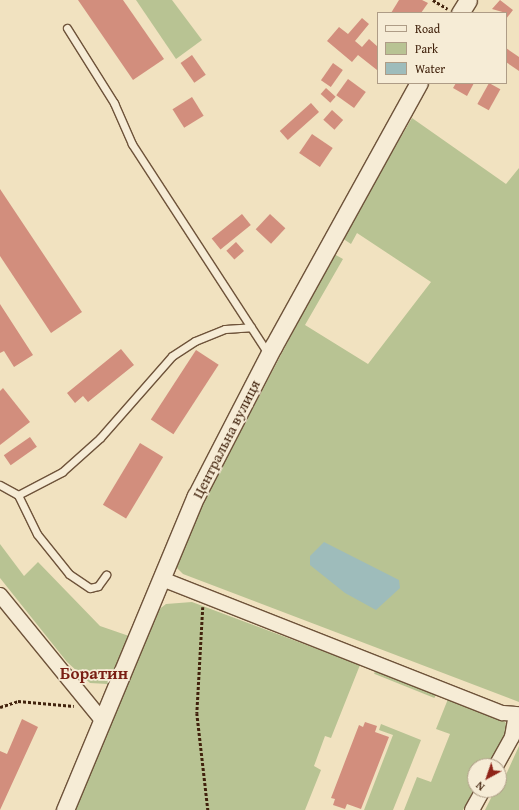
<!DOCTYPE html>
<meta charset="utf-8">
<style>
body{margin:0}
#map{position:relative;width:519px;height:810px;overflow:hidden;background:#f1e2c0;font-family:"Gentium Book Plus",serif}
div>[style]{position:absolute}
.green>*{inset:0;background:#b8c393;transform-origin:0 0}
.water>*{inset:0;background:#9ebcbb}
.building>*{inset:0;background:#d28e7d;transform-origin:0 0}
.path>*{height:2.5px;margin-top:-1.25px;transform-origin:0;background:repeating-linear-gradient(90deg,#42230d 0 3px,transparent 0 5px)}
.roads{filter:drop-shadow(1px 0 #6e533a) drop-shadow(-1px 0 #6e533a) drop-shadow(0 1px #6e533a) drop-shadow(0 -1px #6e533a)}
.service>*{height:7px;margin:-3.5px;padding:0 3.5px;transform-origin:3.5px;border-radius:3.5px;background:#f6ecd6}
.minor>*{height:14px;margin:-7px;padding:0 7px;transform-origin:7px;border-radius:7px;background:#f6ecd6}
.tertiary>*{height:17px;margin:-8.5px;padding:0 8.5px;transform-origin:8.5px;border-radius:8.5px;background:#f6ecd6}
span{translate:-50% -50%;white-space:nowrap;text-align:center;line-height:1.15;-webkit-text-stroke:3.5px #f6ecd6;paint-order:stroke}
.street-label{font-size:15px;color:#42230d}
.quarter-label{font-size:17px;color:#7a1f14;font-weight:700}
.legend{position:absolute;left:377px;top:12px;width:130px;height:72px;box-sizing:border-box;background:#f6ecd6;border:1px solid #ae9c86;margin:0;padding:5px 7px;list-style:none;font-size:12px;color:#42230d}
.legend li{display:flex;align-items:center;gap:8px;height:20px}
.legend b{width:20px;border:1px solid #ae9c86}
.north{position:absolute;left:467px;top:758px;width:40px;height:40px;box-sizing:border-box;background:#f6ecd6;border:1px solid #ae9c86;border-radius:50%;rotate:220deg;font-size:11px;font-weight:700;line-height:16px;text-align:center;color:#42230d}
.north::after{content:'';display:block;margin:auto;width:14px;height:18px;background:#8f2418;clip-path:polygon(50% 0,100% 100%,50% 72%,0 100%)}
</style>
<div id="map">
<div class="green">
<div style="clip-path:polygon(136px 0,172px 0,202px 40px,176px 59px)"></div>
<div style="clip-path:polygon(412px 118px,506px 184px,519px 168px,519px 702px,183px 574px,175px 566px,205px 499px,334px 254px,343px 259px,305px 325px,368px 364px,431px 282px,357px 233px,351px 244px,342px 238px)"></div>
<div style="clip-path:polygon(0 544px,24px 576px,38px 562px,100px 626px,129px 636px,108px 684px,90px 683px,67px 662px,0 578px)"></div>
<div style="clip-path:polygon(192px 602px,360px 665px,331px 738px,325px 736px,314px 766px,321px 770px,305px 810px,75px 810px,157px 611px,166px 604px)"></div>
<div style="left:376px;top:669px;width:65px;height:5px;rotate:22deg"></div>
<div style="clip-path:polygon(448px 699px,504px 721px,509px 727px,487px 766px,475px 766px,475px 788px,463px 810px,404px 810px,417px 777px,431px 782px,450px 734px,436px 729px)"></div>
<div style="clip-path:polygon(381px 724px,421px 740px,393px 810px,364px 810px,393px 735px,379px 730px)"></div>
<div style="clip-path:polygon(519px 746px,519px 810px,485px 810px,495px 790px,499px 790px)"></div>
</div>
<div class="water">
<div style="clip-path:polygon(324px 542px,399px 580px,400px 588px,376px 610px,345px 593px,310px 565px,310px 556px)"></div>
</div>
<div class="building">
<div style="clip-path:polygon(78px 0,123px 0,164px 59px,133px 80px)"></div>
<div style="clip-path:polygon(399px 0,422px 0,428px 3px,421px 13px,391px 13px)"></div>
<div style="clip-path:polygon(500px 0,513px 10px,506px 19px,506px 13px,492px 9px)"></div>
<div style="clip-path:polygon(362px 18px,369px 24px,355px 41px,362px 47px,369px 39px,378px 47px,377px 70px,358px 55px,352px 62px,327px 41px,339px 27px,348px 34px)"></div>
<div style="clip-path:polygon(506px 48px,519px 57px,519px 71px,506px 62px)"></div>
<div style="left:192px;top:55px;width:24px;height:14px;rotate:55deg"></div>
<div style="left:333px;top:63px;width:12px;height:21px;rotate:35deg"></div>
<div style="left:348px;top:79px;width:22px;height:20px;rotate:36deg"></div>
<div style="clip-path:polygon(456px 83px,474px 83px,467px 96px,453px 88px)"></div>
<div style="left:489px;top:83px;width:13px;height:24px;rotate:29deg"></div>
<div style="left:326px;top:88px;width:13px;height:8px;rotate:42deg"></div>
<div style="left:192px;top:97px;width:22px;height:23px;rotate:58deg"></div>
<div style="left:311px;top:103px;width:12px;height:42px;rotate:48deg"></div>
<div style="left:332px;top:110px;width:15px;height:13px;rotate:42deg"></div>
<div style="left:312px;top:134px;width:25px;height:23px;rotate:34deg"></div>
<div style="clip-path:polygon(0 189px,82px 312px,51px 333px,0 256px)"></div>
<div style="left:242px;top:214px;width:14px;height:39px;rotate:51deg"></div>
<div style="left:270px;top:214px;width:21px;height:21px;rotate:43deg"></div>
<div style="left:236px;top:242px;width:12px;height:13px;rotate:48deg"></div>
<div style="clip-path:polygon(0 304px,33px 355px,14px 367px,4px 351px,0 353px)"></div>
<div style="clip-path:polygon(121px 349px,134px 365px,88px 402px,83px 396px,75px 403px,67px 393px)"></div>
<div style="left:196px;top:350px;width:27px;height:83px;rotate:33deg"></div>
<div style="clip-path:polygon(3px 388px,30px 422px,0 445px,0 391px)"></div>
<div style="left:30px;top:437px;width:12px;height:32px;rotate:55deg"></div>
<div style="left:140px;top:443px;width:27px;height:72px;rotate:31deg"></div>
<div style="clip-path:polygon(22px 719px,38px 727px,0 810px,0 751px,7px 754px)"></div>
<div style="clip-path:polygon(365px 722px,377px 726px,375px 732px,389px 737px,361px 809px,347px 804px,345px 809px,333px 805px,335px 799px,331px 798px,359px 725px,363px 727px)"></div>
</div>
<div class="path">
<div style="left:433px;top:0;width:17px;rotate:31deg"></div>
<div style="left:203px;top:607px;width:106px;rotate:93.2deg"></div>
<div style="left:197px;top:713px;width:98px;rotate:83.5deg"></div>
<div style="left:0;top:707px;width:19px;rotate:-18deg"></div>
<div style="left:18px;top:701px;width:56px;rotate:5.1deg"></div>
</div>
<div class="roads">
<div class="service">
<div style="left:67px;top:28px;width:89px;rotate:57.9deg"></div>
<div style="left:114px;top:103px;width:45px;rotate:66.3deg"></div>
<div style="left:132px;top:144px;width:252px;rotate:57deg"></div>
<div style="left:0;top:485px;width:21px;rotate:29deg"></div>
<div style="left:18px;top:495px;width:50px;rotate:-27.6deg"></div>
<div style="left:62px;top:472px;width:51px;rotate:-41.8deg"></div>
<div style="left:100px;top:438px;width:109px;rotate:-48.7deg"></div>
<div style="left:172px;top:356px;width:27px;rotate:-33deg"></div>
<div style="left:195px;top:341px;width:32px;rotate:-22deg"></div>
<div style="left:225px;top:329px;width:26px;rotate:-4deg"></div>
<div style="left:18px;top:495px;width:43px;rotate:64deg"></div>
<div style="left:37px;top:534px;width:51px;rotate:51.3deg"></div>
<div style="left:69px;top:574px;width:25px;rotate:34deg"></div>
<div style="left:90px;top:588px;width:8px;rotate:-14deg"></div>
<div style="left:98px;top:586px;width:14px;rotate:-54deg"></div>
</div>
<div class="minor">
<div style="left:162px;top:579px;width:366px;rotate:21.5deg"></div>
<div style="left:503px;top:713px;width:16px;rotate:4deg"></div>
<div style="left:0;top:595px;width:161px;rotate:50.8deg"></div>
<div style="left:496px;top:766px;width:33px;rotate:-61deg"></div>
<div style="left:512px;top:737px;width:22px;rotate:-80deg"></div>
<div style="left:472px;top:810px;width:23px;rotate:-61deg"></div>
</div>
<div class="tertiary">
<div style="left:460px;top:13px;width:15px;rotate:-58deg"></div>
<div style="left:65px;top:810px;width:340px;rotate:-67.4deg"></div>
<div style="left:196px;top:496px;width:168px;rotate:-62.7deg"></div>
<div style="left:273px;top:347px;width:302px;rotate:-61.1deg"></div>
</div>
</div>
<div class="street-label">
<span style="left:226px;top:439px;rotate:-63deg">Центральна вулиця</span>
</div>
<div class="quarter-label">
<span style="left:94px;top:673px">Боратин</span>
</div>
<ul class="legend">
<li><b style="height:5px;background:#f6ecd6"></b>Road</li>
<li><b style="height:11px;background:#b8c393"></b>Park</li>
<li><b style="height:11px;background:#9ebcbb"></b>Water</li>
</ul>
<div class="north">N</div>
</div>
